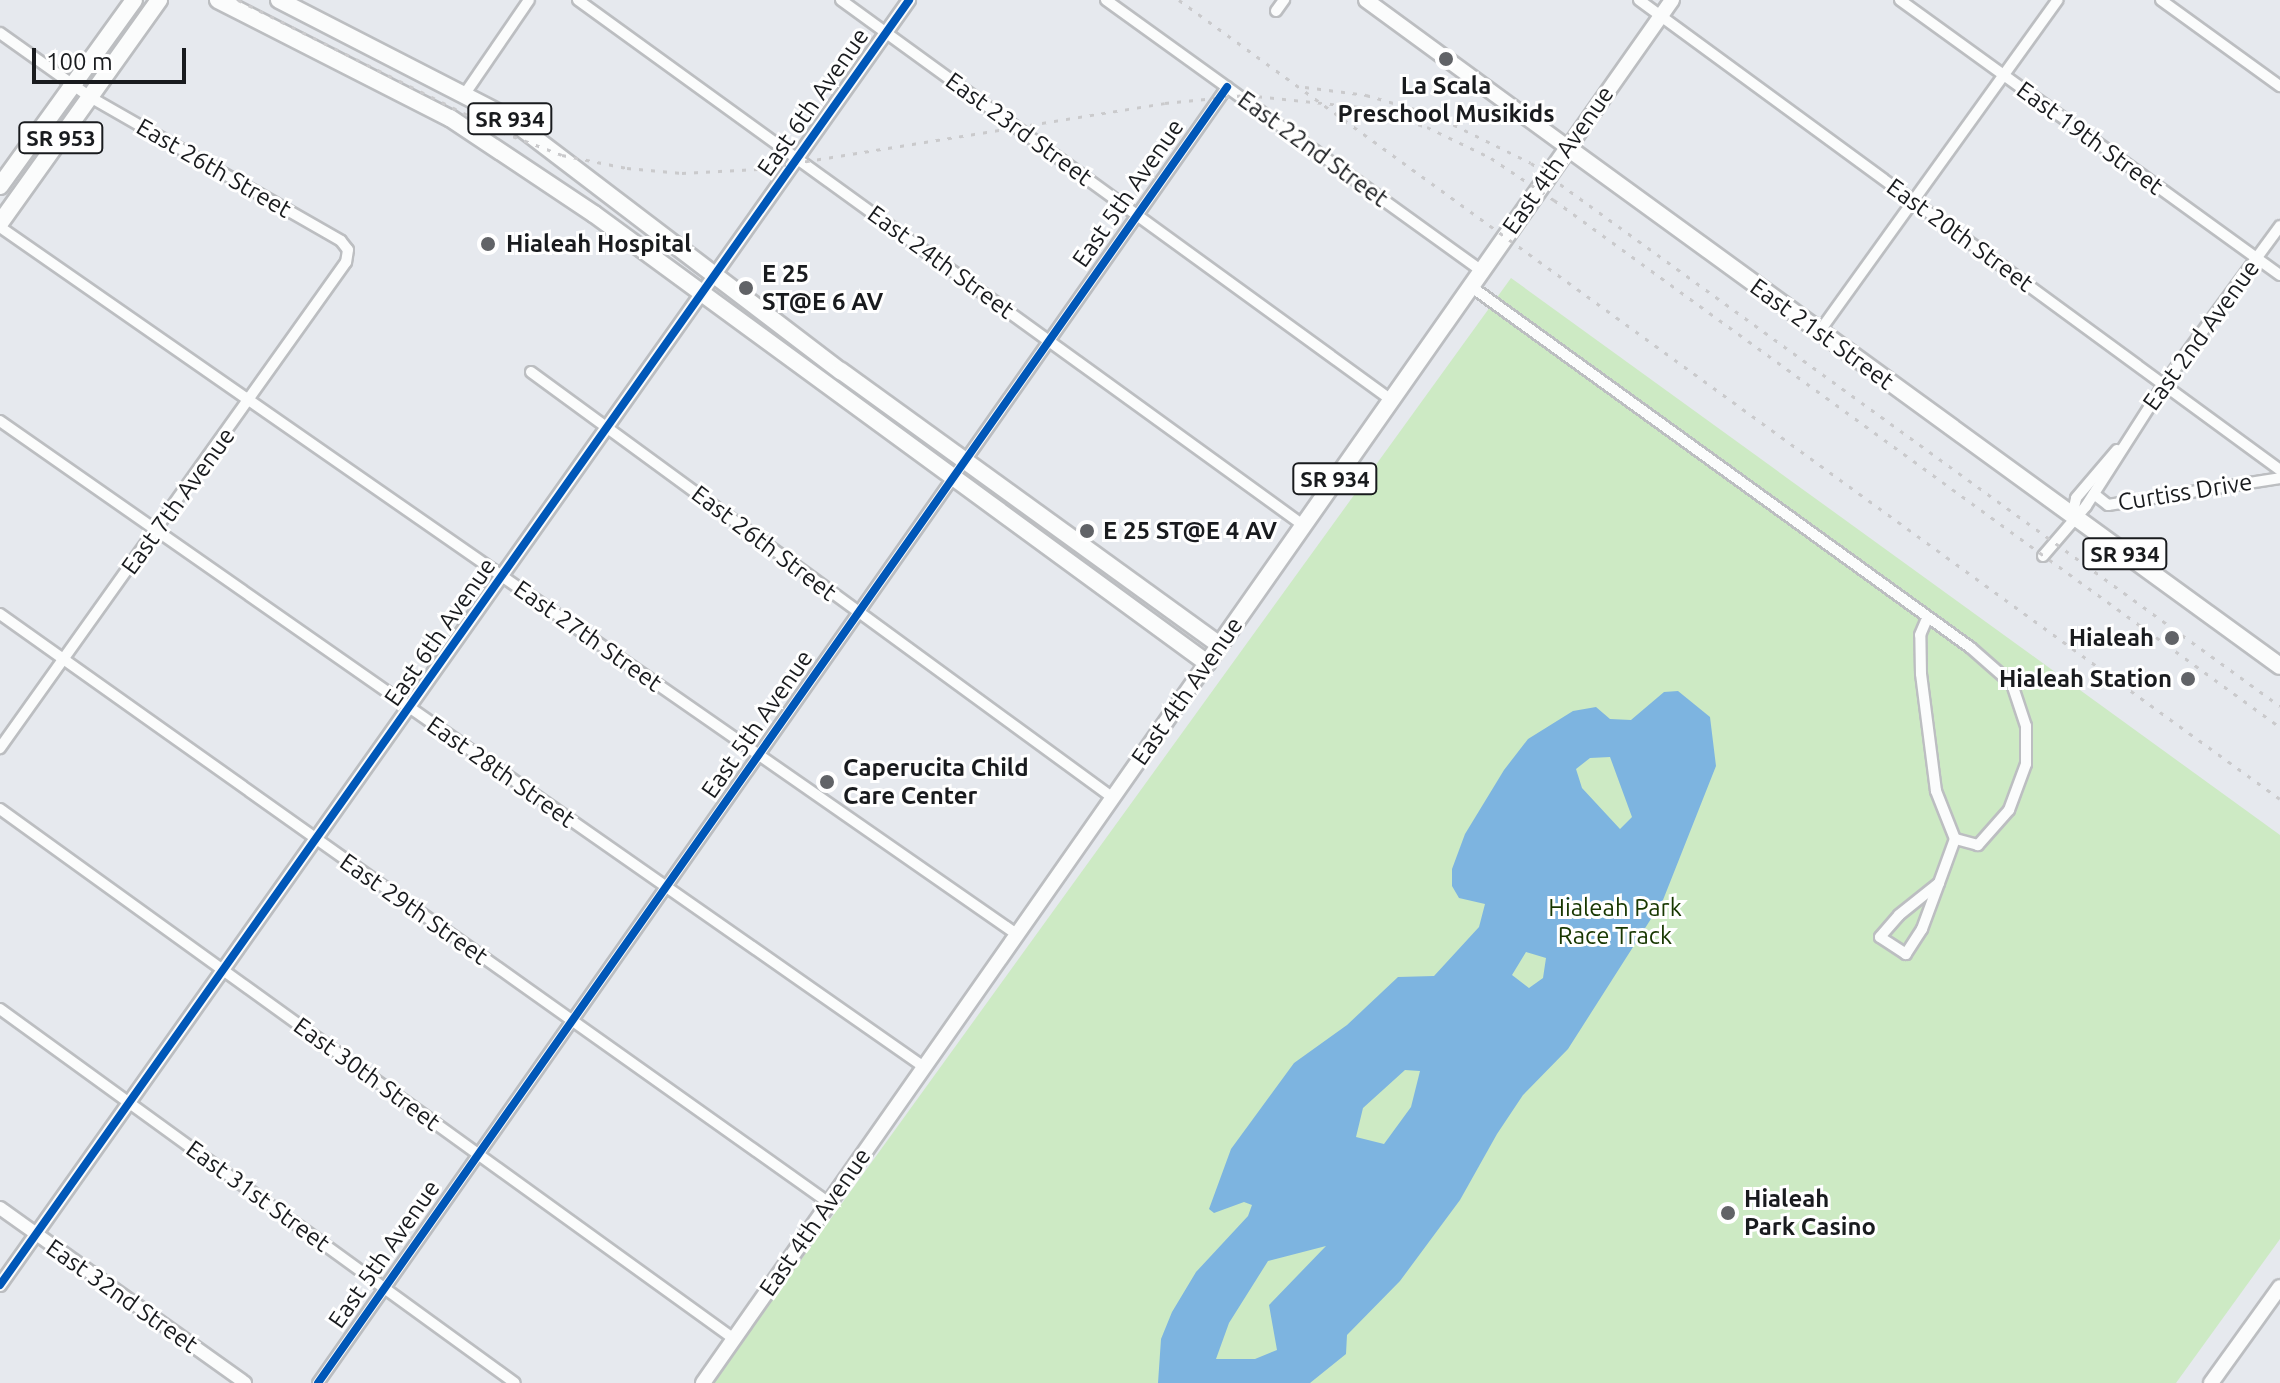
<!DOCTYPE html>
<style>
body{margin:0}
#map{position:relative;width:2280px;height:1383px;overflow:hidden;background:#e6e9ee;font-family:Ubuntu,sans-serif}
div>[style]{position:absolute}
.green>*{inset:0;background:#cdeac4}
.water>*{inset:0;background:#7db4e0}
.roads{filter:drop-shadow(2px 0 #bcbec1) drop-shadow(-2px 0 #bcbec1) drop-shadow(0 2px #bcbec1) drop-shadow(0 -2px #bcbec1)}
.minor>*{height:10px;margin:-5px;padding:0 5px;transform-origin:5px;border-radius:5px;background:#fbfcfc}
.tertiary>*{height:12px;margin:-6px;padding:0 6px;transform-origin:6px;border-radius:6px;background:#fbfcfc}
.secondary>*{height:14px;margin:-7px;padding:0 7px;transform-origin:7px;border-radius:7px;background:#fbfcfc}
.primary>*{height:16px;margin:-8px;padding:0 8px;transform-origin:8px;border-radius:8px;background:#fbfcfc}
.rail>*{height:3px;margin-top:-1.5px;transform-origin:0;background:repeating-linear-gradient(90deg,#cacacc 0 4px,transparent 0 12px)}
.cycleway>*{height:8px;margin:-4px;padding:0 4px;transform-origin:4px;border-radius:4px;background:#0057b8}
.dots>*{width:22px;height:22px;translate:-50% -50%;box-sizing:border-box;border:4px solid #fff;border-radius:50%}
span{translate:-50% -50%;white-space:nowrap;text-align:center;line-height:1.15;-webkit-text-stroke:6px #fff;paint-order:stroke}
.shield-label span{padding:2px 6px;background:#fff;border:2px solid;border-radius:6px;-webkit-text-stroke-width:0}
.shield-label{font-size:22px;color:#191b1e;font-weight:700}
.poi-label{font-size:24px;color:#191b1e;font-weight:700}
.left{translate:0 -50%;text-align:left}
.right{translate:-100% -50%;text-align:right}
.street-label{font-size:24px;color:#191b1e}
.park-label{font-size:24px;color:#173700}
.scale{position:absolute;left:32px;top:48px;width:154px;height:36px;box-sizing:border-box;border:4px solid #191b1e;border-top:0;padding-left:10px;font-size:24px;line-height:28px;white-space:nowrap;color:#191b1e;-webkit-text-stroke:6px #fff;paint-order:stroke}
</style>
<div id="map">
<div class="green">
<div style="clip-path:polygon(1511px 278px,2280px 835px,2280px 1239px,2176px 1383px,712px 1383px)"></div>
</div>
<div class="water">
<div style="clip-path:polygon(evenodd,1678px 691px,1710px 717px,1716px 766px,1663px 900px,1568px 1049px,1523px 1095px,1497px 1134px,1460px 1200px,1400px 1281px,1347px 1335px,1346px 1354px,1310px 1383px,1158px 1383px,1161px 1339px,1172px 1312px,1196px 1272px,1248px 1216px,1252px 1205px,1244px 1202px,1214px 1213px,1209px 1209px,1231px 1149px,1294px 1063px,1347px 1025px,1398px 977px,1434px 976px,1479px 927px,1485px 904px,1459px 898px,1452px 886px,1452px 869px,1465px 834px,1504px 770px,1528px 739px,1573px 711px,1596px 707px,1610px 719px,1631px 720px,1664px 692px,1678px 691px,1610px 757px,1632px 817px,1620px 829px,1582px 788px,1576px 769px,1590px 758px,1610px 757px,1678px 691px,1526px 952px,1546px 958px,1543px 978px,1529px 988px,1512px 975px,1526px 952px,1678px 691px,1405px 1070px,1420px 1071px,1411px 1107px,1384px 1144px,1356px 1137px,1363px 1108px,1405px 1070px,1678px 691px,1326px 1246px,1269px 1305px,1277px 1350px,1255px 1359px,1216px 1359px,1229px 1323px,1268px 1261px,1326px 1246px)"></div>
</div>
<div class="roads">
<div class="minor">
<div style="left:578px;top:0;width:895px;rotate:35.91deg"></div>
<div style="left:841px;top:0;width:679px;rotate:36.01deg"></div>
<div style="left:1106px;top:0;width:461px;rotate:35.8deg"></div>
<div style="left:1639px;top:0;width:795px;rotate:36.25deg"></div>
<div style="left:1900px;top:0;width:469px;rotate:35.9deg"></div>
<div style="left:2161px;top:0;width:147px;rotate:35.9deg"></div>
<div style="left:1276px;top:11px;width:14px;rotate:-54deg"></div>
<div style="left:0;top:33px;width:110px;rotate:35.4deg"></div>
<div style="left:90px;top:97px;width:289px;rotate:29.8deg"></div>
<div style="left:341px;top:241px;width:11px;rotate:52deg"></div>
<div style="left:348px;top:250px;width:12px;rotate:99deg"></div>
<div style="left:346px;top:262px;width:597px;rotate:125.45deg"></div>
<div style="left:464px;top:95px;width:115px;rotate:-55.6deg"></div>
<div style="left:0;top:227px;width:1240px;rotate:34.82deg"></div>
<div style="left:1469px;top:285px;width:619px;rotate:35.87deg"></div>
<div style="left:1971px;top:648px;width:55px;rotate:41.3deg"></div>
<div style="left:2012px;top:684px;width:44px;rotate:71.6deg"></div>
<div style="left:2026px;top:726px;width:38px;rotate:90deg"></div>
<div style="left:2026px;top:764px;width:49px;rotate:110.3deg"></div>
<div style="left:2009px;top:810px;width:47px;rotate:131.5deg"></div>
<div style="left:1978px;top:845px;width:24px;rotate:-165deg"></div>
<div style="left:1955px;top:839px;width:52px;rotate:-111.6deg"></div>
<div style="left:1936px;top:791px;width:118px;rotate:-97.3deg"></div>
<div style="left:1921px;top:674px;width:39px;rotate:-91deg"></div>
<div style="left:1920px;top:635px;width:15px;rotate:-67deg"></div>
<div style="left:1819px;top:332px;width:409px;rotate:-54.3deg"></div>
<div style="left:531px;top:372px;width:721px;rotate:36.2deg"></div>
<div style="left:0;top:421px;width:1127px;rotate:34.96deg"></div>
<div style="left:2094px;top:494px;width:18px;rotate:38deg"></div>
<div style="left:2108px;top:505px;width:174px;rotate:-8.9deg"></div>
<div style="left:2072px;top:516px;width:18px;rotate:-77deg"></div>
<div style="left:2076px;top:498px;width:63px;rotate:-49.5deg"></div>
<div style="left:2043px;top:556px;width:66px;rotate:-49.3deg"></div>
<div style="left:2086px;top:506px;width:145px;rotate:-57.4deg"></div>
<div style="left:2164px;top:384px;width:196px;rotate:-53.7deg"></div>
<div style="left:0;top:614px;width:1017px;rotate:35.39deg"></div>
<div style="left:0;top:809px;width:905px;rotate:35.83deg"></div>
<div style="left:1939px;top:883px;width:49px;rotate:110.3deg"></div>
<div style="left:1922px;top:929px;width:30px;rotate:123deg"></div>
<div style="left:1906px;top:954px;width:31px;rotate:-147deg"></div>
<div style="left:1880px;top:937px;width:29px;rotate:-49deg"></div>
<div style="left:1899px;top:915px;width:51px;rotate:-38.7deg"></div>
<div style="left:1939px;top:883px;width:47px;rotate:-70deg"></div>
<div style="left:0;top:1009px;width:636px;rotate:35.99deg"></div>
<div style="left:318px;top:1383px;width:1583px;rotate:-54.95deg"></div>
</div>
<div class="tertiary">
<div style="left:0;top:1208px;width:301px;rotate:35.5deg"></div>
<div style="left:0;top:1285px;width:1574px;rotate:-54.72deg"></div>
</div>
<div class="secondary">
<div style="left:1366px;top:0;width:250px;rotate:36.2deg"></div>
<div style="left:1568px;top:148px;width:181px;rotate:-54.9deg"></div>
<div style="left:703px;top:1383px;width:879px;rotate:-55.01deg"></div>
<div style="left:2211px;top:1383px;width:118px;rotate:-54.3deg"></div>
</div>
<div class="primary">
<div style="left:218px;top:0;width:260px;rotate:27deg"></div>
<div style="left:450px;top:118px;width:173px;rotate:33.7deg"></div>
<div style="left:594px;top:214px;width:760px;rotate:36.22deg"></div>
<div style="left:1207px;top:663px;width:629px;rotate:-54.97deg"></div>
<div style="left:1568px;top:148px;width:880px;rotate:36.04deg"></div>
<div style="left:279px;top:0;width:256px;rotate:27.2deg"></div>
<div style="left:507px;top:117px;width:420px;rotate:37.3deg"></div>
<div style="left:841px;top:371px;width:467px;rotate:35.9deg"></div>
<div style="left:0;top:186px;width:229px;rotate:-54.2deg"></div>
<div style="left:0;top:223px;width:274px;rotate:-54.5deg"></div>
</div>
</div>
<div class="rail">
<div style="left:238px;top:0;width:295px;rotate:26.6deg"></div>
<div style="left:502px;top:132px;width:64px;rotate:21deg"></div>
<div style="left:562px;top:155px;width:66px;rotate:11.3deg"></div>
<div style="left:627px;top:168px;width:55px;rotate:5.2deg"></div>
<div style="left:682px;top:173px;width:76px;rotate:-3deg"></div>
<div style="left:758px;top:169px;width:412px;rotate:-9.2deg"></div>
<div style="left:1165px;top:103px;width:81px;rotate:-5.6deg"></div>
<div style="left:1246px;top:95px;width:116px;rotate:6deg"></div>
<div style="left:1361px;top:107px;width:69px;rotate:16.9deg"></div>
<div style="left:1427px;top:127px;width:71px;rotate:25.8deg"></div>
<div style="left:1491px;top:158px;width:76px;rotate:33.7deg"></div>
<div style="left:1554px;top:200px;width:897px;rotate:35.98deg"></div>
<div style="left:1179px;top:0;width:1360px;rotate:35.97deg"></div>
<div style="left:1305px;top:87px;width:62px;rotate:7.5deg"></div>
<div style="left:1366px;top:95px;width:69px;rotate:16.1deg"></div>
<div style="left:1432px;top:114px;width:110px;rotate:26.3deg"></div>
<div style="left:1531px;top:163px;width:925px;rotate:35.94deg"></div>
</div>
<div class="cycleway">
<div style="left:0;top:1285px;width:1574px;rotate:-54.72deg"></div>
<div style="left:318px;top:1383px;width:1583px;rotate:-54.95deg"></div>
</div>
<div class="dots">
<div style="left:1446px;top:59px;background:#616367"></div>
<div style="left:488px;top:244px;background:#616367"></div>
<div style="left:746px;top:288px;background:#616367"></div>
<div style="left:1087px;top:531px;background:#616367"></div>
<div style="left:2172px;top:638px;background:#616367"></div>
<div style="left:2188px;top:679px;background:#616367"></div>
<div style="left:827px;top:782px;background:#616367"></div>
<div style="left:1728px;top:1213px;background:#616367"></div>
</div>
<div class="shield-label">
<span style="left:510px;top:119px">SR 934</span>
<span style="left:61px;top:138px">SR 953</span>
<span style="left:1335px;top:479px">SR 934</span>
<span style="left:2125px;top:554px">SR 934</span>
</div>
<div class="poi-label">
<span style="left:1446px;top:100px">La Scala<br>Preschool Musikids</span>
<span class="left" style="left:506px;top:244px">Hialeah Hospital</span>
<span class="left" style="left:762px;top:288px">E 25<br>ST@E 6 AV</span>
<span class="left" style="left:1103px;top:531px">E 25 ST@E 4 AV</span>
<span class="right" style="left:2154px;top:638px">Hialeah</span>
<span class="right" style="left:2172px;top:679px">Hialeah Station</span>
<span class="left" style="left:843px;top:782px">Caperucita Child<br>Care Center</span>
<span class="left" style="left:1744px;top:1213px">Hialeah<br>Park Casino</span>
</div>
<div class="street-label">
<span style="left:813px;top:102px;rotate:-55deg">East 6th Avenue</span>
<span style="left:1019px;top:129px;rotate:36deg">East 23rd Street</span>
<span style="left:2090px;top:138px;rotate:36deg">East 19th Street</span>
<span style="left:1313px;top:149px;rotate:36deg">East 22nd Street</span>
<span style="left:1558px;top:160px;rotate:-55deg">East 4th Avenue</span>
<span style="left:214px;top:168px;rotate:30deg">East 26th Street</span>
<span style="left:1128px;top:193px;rotate:-55deg">East 5th Avenue</span>
<span style="left:1960px;top:235px;rotate:36deg">East 20th Street</span>
<span style="left:941px;top:262px;rotate:36deg">East 24th Street</span>
<span style="left:1822px;top:334px;rotate:36deg">East 21st Street</span>
<span style="left:2201px;top:335px;rotate:-54deg">East 2nd Avenue</span>
<span style="left:2185px;top:492px;rotate:-9deg">Curtiss Drive</span>
<span style="left:178px;top:501px;rotate:-54deg">East 7th Avenue</span>
<span style="left:764px;top:543px;rotate:37deg">East 26th Street</span>
<span style="left:440px;top:632px;rotate:-55deg">East 6th Avenue</span>
<span style="left:588px;top:636px;rotate:35deg">East 27th Street</span>
<span style="left:1187px;top:691px;rotate:-55deg">East 4th Avenue</span>
<span style="left:757px;top:724px;rotate:-55deg">East 5th Avenue</span>
<span style="left:501px;top:772px;rotate:35deg">East 28th Street</span>
<span style="left:414px;top:909px;rotate:35deg">East 29th Street</span>
<span style="left:367px;top:1074px;rotate:36deg">East 30th Street</span>
<span style="left:258px;top:1196px;rotate:36deg">East 31st Street</span>
<span style="left:815px;top:1222px;rotate:-55deg">East 4th Avenue</span>
<span style="left:384px;top:1254px;rotate:-55deg">East 5th Avenue</span>
<span style="left:122px;top:1296px;rotate:35deg">East 32nd Street</span>
</div>
<div class="park-label">
<span style="left:1615px;top:922px">Hialeah Park<br>Race Track</span>
</div>
<div class="scale">100 m</div>
</div>
